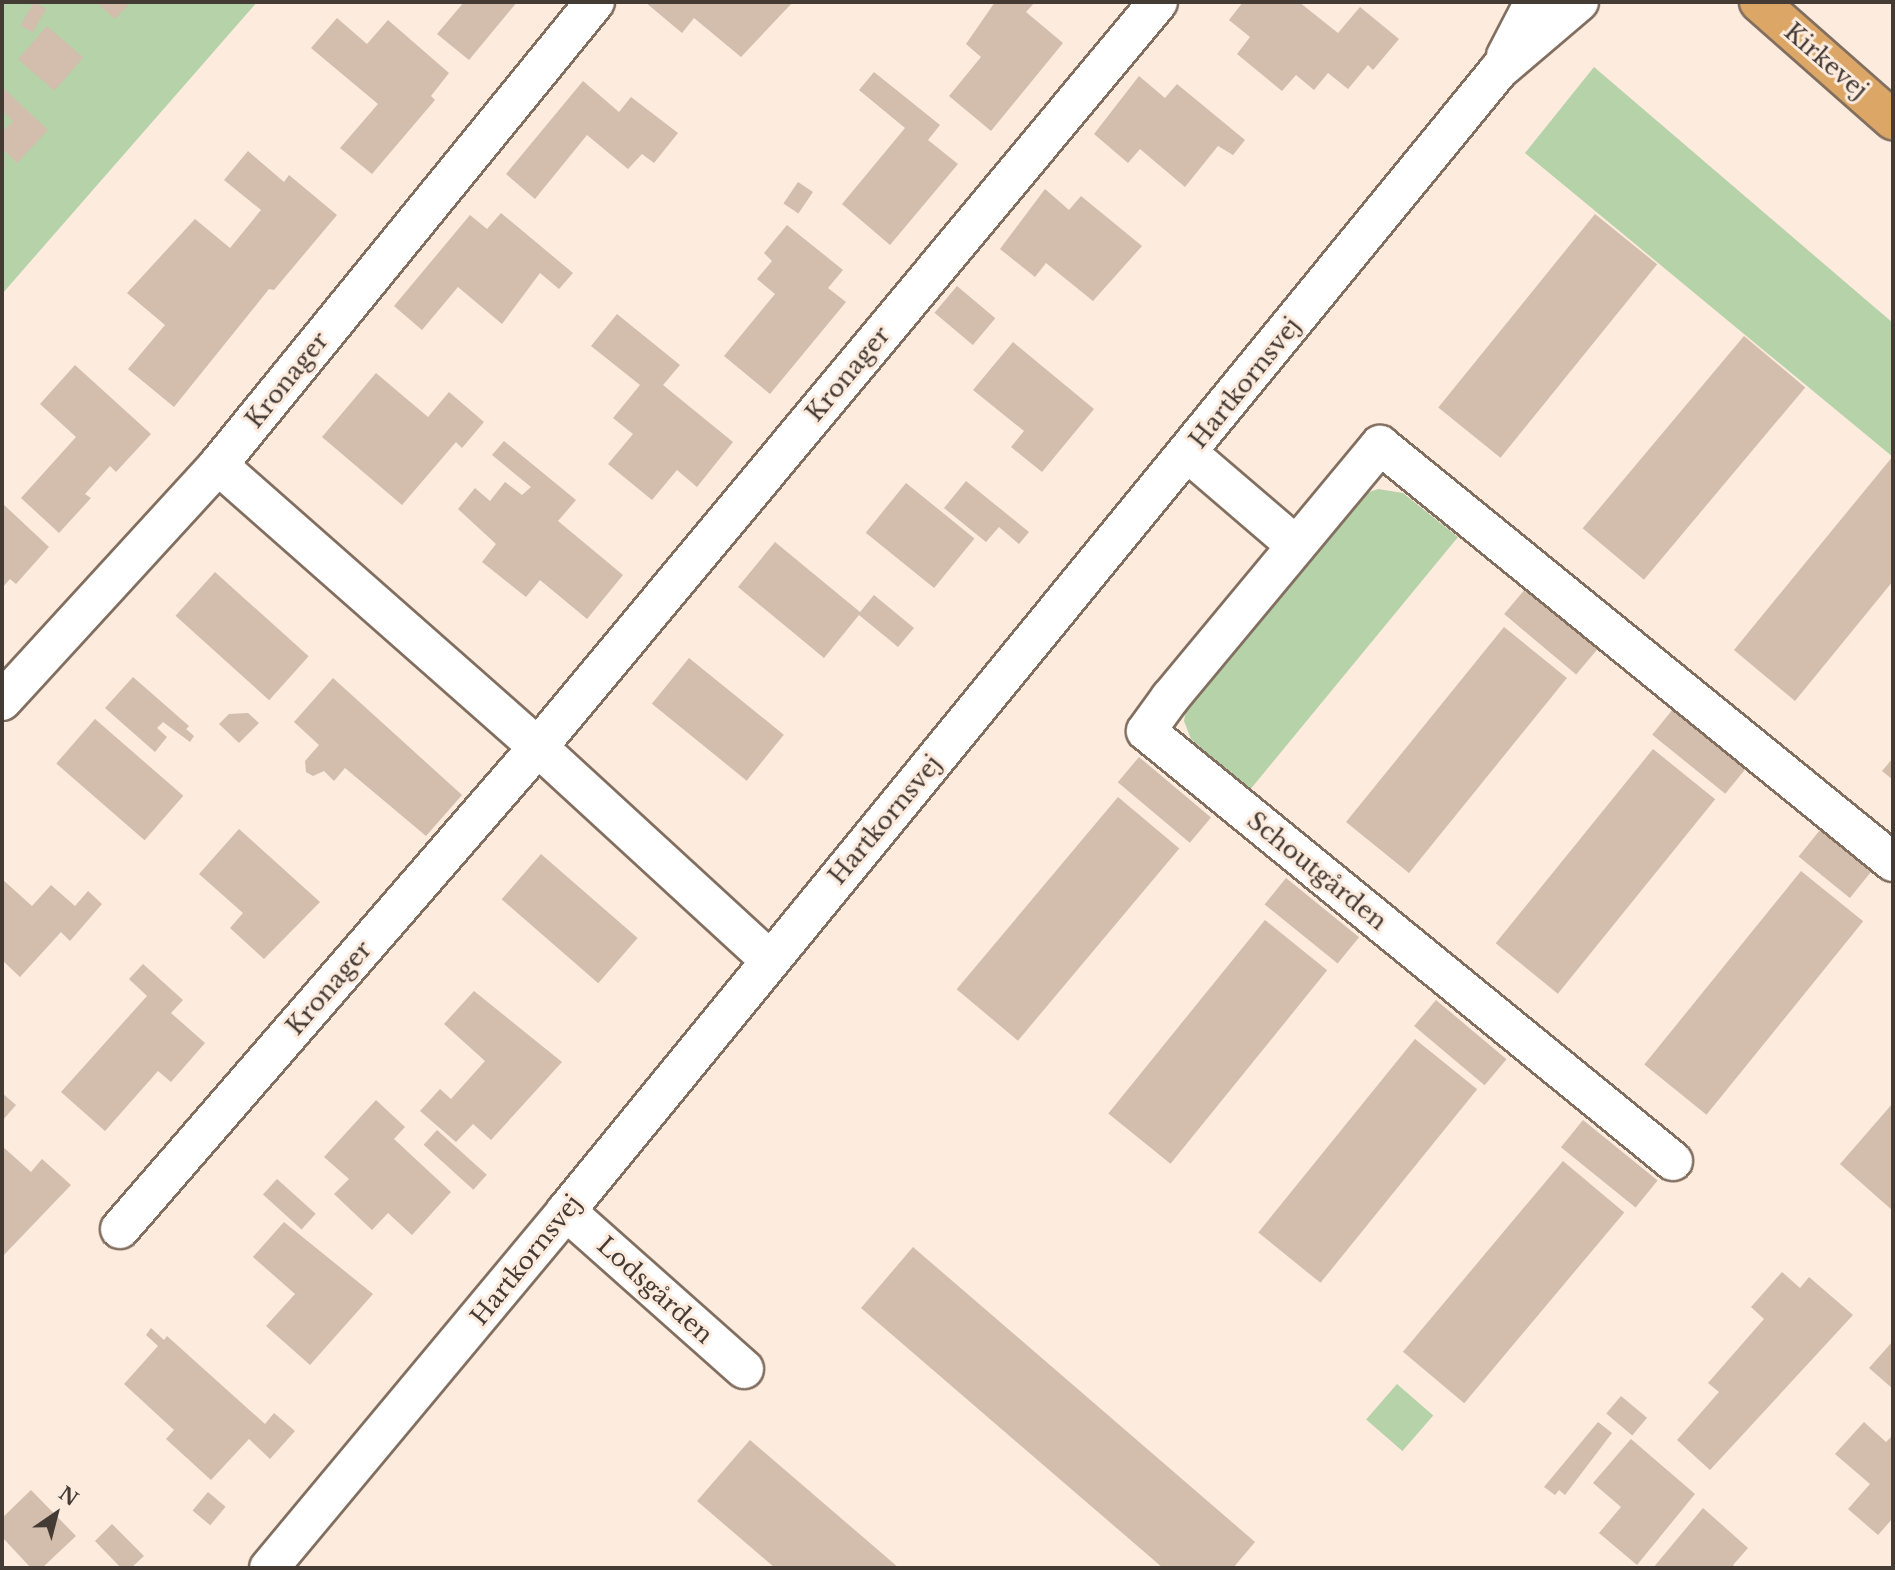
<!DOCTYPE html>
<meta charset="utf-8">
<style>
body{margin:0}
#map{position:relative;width:1895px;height:1570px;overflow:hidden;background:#fdebde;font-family:"Libre Baskerville",serif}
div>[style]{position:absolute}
.green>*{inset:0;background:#b5d2a9;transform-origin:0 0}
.building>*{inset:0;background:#d3bdad;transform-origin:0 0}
.roads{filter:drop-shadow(2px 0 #826f60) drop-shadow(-2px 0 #826f60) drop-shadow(0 2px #826f60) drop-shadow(0 -2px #826f60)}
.minor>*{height:38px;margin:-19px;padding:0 19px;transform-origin:19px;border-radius:19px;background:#fff}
.major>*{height:38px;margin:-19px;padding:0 19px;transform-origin:19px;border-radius:19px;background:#dca766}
span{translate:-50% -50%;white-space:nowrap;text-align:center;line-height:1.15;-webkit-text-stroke:6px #fdebde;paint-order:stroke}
.street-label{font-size:24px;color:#443b35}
.frame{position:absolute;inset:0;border:4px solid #443b35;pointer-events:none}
.north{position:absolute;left:21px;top:1479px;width:70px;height:70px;-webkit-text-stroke:5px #fdebde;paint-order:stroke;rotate:35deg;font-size:19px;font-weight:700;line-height:28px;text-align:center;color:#443b35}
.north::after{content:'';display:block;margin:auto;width:24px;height:32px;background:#443b35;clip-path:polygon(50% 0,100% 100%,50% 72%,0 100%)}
</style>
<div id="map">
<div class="green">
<div style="clip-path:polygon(2px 2px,257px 2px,2px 294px)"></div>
<div style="clip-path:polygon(1594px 67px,1893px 323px,1893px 457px,1525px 153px)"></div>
<div style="clip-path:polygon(1378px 489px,1403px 493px,1458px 537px,1249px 791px,1191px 739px,1184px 721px,1188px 698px,1358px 496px)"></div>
<div style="left:1397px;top:1384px;width:48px;height:47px;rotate:41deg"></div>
</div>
<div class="building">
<div style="left:34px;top:2px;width:14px;height:27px;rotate:30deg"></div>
<div style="clip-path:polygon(96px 2px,131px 2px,115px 19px)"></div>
<div style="clip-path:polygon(464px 2px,517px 2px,469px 60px,437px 34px)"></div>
<div style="clip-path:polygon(645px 2px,791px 2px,792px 3px,741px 57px,694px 18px,682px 33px)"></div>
<div style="clip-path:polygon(995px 2px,1035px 2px,1026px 12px,1063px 43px,991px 131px,949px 96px,981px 57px,966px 44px)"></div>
<div style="clip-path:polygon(1243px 2px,1299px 2px,1338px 33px,1360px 7px,1399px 39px,1373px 70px,1368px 65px,1348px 89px,1328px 73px,1314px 90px,1296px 75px,1282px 91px,1237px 54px,1250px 37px,1229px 20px)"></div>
<div style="clip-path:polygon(337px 18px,367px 44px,388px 20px,449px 73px,431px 96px,435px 100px,372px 174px,340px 148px,378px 104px,311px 48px)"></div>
<div style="left:47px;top:26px;width:48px;height:44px;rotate:41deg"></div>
<div style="clip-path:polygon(874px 72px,940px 125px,928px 140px,958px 164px,890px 245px,842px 204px,905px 128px,859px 90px)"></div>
<div style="clip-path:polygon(1139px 76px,1165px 98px,1177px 84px,1245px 140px,1233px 155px,1218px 146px,1185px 187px,1140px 149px,1128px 163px,1094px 134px)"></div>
<div style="clip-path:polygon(583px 81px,619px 112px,631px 97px,678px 133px,654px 163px,642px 154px,628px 169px,587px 135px,535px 199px,506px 174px)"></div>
<div style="clip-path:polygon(2px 87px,48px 130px,17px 163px,2px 148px,2px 133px,13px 121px,2px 110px)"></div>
<div style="clip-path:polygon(248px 151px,284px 182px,289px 175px,337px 215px,274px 290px,269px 289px,174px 407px,128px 369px,165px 325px,127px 293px,195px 219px,230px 248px,261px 210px,224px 180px)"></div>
<div style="left:798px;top:182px;width:18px;height:26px;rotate:34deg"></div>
<div style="clip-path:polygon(1045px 189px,1069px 210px,1081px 196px,1142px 246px,1093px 301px,1046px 263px,1035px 277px,1000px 249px)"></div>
<div style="clip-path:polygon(501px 213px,573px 273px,559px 289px,540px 273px,502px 324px,458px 287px,422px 330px,394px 306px,470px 215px,487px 229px)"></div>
<div style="left:1595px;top:214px;width:80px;height:249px;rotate:39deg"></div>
<div style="clip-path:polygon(787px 225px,843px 270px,828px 288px,846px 302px,770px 394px,724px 356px,775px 294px,757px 279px,772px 261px,764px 253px)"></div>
<div style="left:957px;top:286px;width:50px;height:35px;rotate:40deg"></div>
<div style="clip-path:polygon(617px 314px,680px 365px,663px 385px,733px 442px,697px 487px,677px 470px,652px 500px,608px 464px,633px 434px,613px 418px,640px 385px,591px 346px)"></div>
<div style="left:1744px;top:336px;width:80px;height:251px;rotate:40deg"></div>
<div style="clip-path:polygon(1013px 342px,1094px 409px,1042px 472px,1011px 447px,1024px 431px,973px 390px)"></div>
<div style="clip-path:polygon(75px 365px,151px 434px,116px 472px,110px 466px,85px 494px,91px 498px,59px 533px,21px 498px,76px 437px,40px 404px)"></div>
<div style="clip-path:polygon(376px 373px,428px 417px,449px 392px,484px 422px,462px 448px,456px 442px,402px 505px,322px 437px)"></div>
<div style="clip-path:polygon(504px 441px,576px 500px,558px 521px,623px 575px,587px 619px,540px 580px,526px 597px,482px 562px,496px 544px,458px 509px,475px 488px,490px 501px,505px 482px,522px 495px,531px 487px,492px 455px)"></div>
<div style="clip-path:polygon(1893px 456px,1893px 581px,1795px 701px,1734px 650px)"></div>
<div style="clip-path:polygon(966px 481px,1029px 532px,1019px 544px,999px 527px,986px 542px,944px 508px)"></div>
<div style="left:906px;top:483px;width:88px;height:64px;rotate:39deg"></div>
<div style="clip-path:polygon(2px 503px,49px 547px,16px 584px,10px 579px,2px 588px)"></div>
<div style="clip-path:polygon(775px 542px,860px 612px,874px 595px,914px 628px,898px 647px,859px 615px,824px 658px,738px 587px)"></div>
<div style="left:215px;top:572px;width:126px;height:59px;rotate:42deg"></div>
<div style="left:1526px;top:588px;width:94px;height:34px;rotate:40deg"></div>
<div style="left:1504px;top:627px;width:81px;height:251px;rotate:39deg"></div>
<div style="left:689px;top:658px;width:122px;height:59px;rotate:39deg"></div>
<div style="clip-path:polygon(133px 677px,189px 726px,186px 729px,194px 736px,190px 742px,163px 722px,157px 728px,167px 737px,155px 752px,105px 708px)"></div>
<div style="clip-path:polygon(333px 678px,462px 795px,426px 836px,345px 768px,334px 781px,324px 771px,313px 776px,306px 772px,305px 761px,319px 745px,294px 722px)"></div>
<div style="left:1673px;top:709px;width:94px;height:33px;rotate:39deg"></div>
<div style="clip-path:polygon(248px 713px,259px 723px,239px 743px,219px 724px,229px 714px)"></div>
<div style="left:95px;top:719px;width:117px;height:59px;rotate:41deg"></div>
<div style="left:1653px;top:749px;width:80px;height:250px;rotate:39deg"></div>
<div style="left:1139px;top:757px;width:94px;height:33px;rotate:40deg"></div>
<div style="clip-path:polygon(1893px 758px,1893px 780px,1882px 771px)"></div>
<div style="left:1118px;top:797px;width:80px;height:251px;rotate:40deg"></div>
<div style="clip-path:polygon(239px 829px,320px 902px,264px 959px,230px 928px,243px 913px,199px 874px)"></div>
<div style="left:1820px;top:830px;width:66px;height:34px;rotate:39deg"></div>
<div style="left:541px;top:854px;width:128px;height:60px;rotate:41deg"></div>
<div style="left:1801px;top:871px;width:80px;height:249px;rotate:39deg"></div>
<div style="left:1286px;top:878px;width:94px;height:34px;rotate:39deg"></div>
<div style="clip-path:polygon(2px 879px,32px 906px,51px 885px,75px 906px,88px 891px,102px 904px,70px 941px,61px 932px,20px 977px,2px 960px)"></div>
<div style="left:1265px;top:920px;width:80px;height:249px;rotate:39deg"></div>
<div style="clip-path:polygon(143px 964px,183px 1000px,171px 1013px,205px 1043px,171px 1082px,158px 1071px,105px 1131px,61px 1092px,147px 996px,129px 979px)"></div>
<div style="clip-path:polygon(474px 991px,562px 1062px,491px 1140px,473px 1124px,456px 1142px,420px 1111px,440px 1089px,451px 1099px,485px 1061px,444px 1024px)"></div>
<div style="left:1436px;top:1000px;width:92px;height:34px;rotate:40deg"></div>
<div style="left:1415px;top:1039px;width:80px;height:249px;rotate:39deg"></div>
<div style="clip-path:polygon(2px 1093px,16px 1105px,2px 1121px)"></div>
<div style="clip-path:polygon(376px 1100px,405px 1127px,394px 1139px,451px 1192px,412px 1235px,388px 1213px,372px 1230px,334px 1194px,349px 1179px,324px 1157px)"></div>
<div style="clip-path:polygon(1893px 1103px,1893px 1211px,1840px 1164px)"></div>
<div style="left:1583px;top:1120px;width:96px;height:35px;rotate:39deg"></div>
<div style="left:437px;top:1130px;width:67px;height:20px;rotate:42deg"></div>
<div style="clip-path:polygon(2px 1146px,31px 1172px,42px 1159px,71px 1185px,2px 1257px)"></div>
<div style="left:1563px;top:1161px;width:80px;height:249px;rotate:40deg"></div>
<div style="left:277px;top:1179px;width:52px;height:21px;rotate:42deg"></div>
<div style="clip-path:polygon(284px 1222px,373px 1294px,310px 1365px,266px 1326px,295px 1294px,253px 1257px)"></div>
<div style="clip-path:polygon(913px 1247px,1255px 1542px,1233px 1568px,1163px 1568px,861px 1308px)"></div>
<div style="clip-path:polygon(1782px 1272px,1800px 1288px,1809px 1277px,1853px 1315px,1710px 1470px,1677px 1440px,1719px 1392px,1708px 1383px,1764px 1319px,1751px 1307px)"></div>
<div style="clip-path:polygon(151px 1328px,164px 1340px,167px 1336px,265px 1424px,274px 1413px,295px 1431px,270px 1459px,249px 1439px,211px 1480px,166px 1439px,174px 1430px,124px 1384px,158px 1346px,146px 1335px)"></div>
<div style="clip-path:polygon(1893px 1341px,1893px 1389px,1869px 1368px)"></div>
<div style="left:1621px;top:1396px;width:34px;height:23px;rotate:40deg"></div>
<div style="clip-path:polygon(1598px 1422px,1612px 1433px,1565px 1495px,1559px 1490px,1555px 1495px,1544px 1487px)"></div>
<div style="clip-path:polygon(1864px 1422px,1886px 1442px,1893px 1435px,1893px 1518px,1878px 1535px,1848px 1509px,1870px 1484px,1835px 1454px)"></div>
<div style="clip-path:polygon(1631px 1439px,1695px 1494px,1637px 1565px,1599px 1533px,1621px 1507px,1593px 1483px)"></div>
<div style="clip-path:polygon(750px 1440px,899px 1568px,775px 1568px,697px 1501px)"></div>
<div style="clip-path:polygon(31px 1490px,76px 1536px,42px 1568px,31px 1568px,2px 1537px,2px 1518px)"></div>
<div style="left:208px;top:1492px;width:23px;height:24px;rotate:40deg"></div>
<div style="clip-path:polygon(1703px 1508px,1748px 1548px,1733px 1565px,1737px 1568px,1653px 1568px)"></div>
<div style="clip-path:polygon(112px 1524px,144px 1556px,131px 1568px,121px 1568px,95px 1541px)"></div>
</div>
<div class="roads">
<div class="minor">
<div style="left:1506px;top:56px;width:61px;rotate:-62.6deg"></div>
<div style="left:1188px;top:453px;width:140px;rotate:40.6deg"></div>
<div style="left:218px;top:465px;width:427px;rotate:41.4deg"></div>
<div style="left:538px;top:747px;width:315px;rotate:42.6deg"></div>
<div style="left:2px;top:701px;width:320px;rotate:-47.5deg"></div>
<div style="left:218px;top:465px;width:597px;rotate:-50.85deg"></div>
<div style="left:1673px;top:1161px;width:680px;rotate:-140.79deg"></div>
<div style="left:1146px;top:731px;width:41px;rotate:-54deg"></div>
<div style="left:1170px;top:698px;width:329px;rotate:-50.3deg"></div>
<div style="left:1380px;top:445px;width:661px;rotate:39.11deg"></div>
<div style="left:566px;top:1211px;width:238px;rotate:41.6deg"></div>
<div style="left:120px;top:1229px;width:638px;rotate:-49.07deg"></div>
<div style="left:538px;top:747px;width:969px;rotate:-50.23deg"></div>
<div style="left:269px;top:1568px;width:464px;rotate:-50.2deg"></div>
<div style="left:566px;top:1211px;width:1474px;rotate:-50.73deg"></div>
<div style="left:1499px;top:70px;width:105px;rotate:-40.4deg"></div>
</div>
<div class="major">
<div style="left:1759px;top:2px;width:179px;rotate:41.4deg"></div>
</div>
</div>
<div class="street-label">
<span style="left:1826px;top:61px;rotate:41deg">Kirkevej</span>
<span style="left:848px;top:374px;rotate:-50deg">Kronager</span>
<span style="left:287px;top:380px;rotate:-51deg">Kronager</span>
<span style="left:1245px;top:383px;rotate:-51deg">Hartkornsvej</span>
<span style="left:885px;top:820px;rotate:-50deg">Hartkornsvej</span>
<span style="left:1317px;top:871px;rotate:39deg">Schoutgården</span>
<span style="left:329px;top:988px;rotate:-49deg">Kronager</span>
<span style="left:526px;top:1260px;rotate:-51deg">Hartkornsvej</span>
<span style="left:655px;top:1290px;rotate:42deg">Lodsgården</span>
</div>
<div class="frame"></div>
<div class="north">N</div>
</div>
